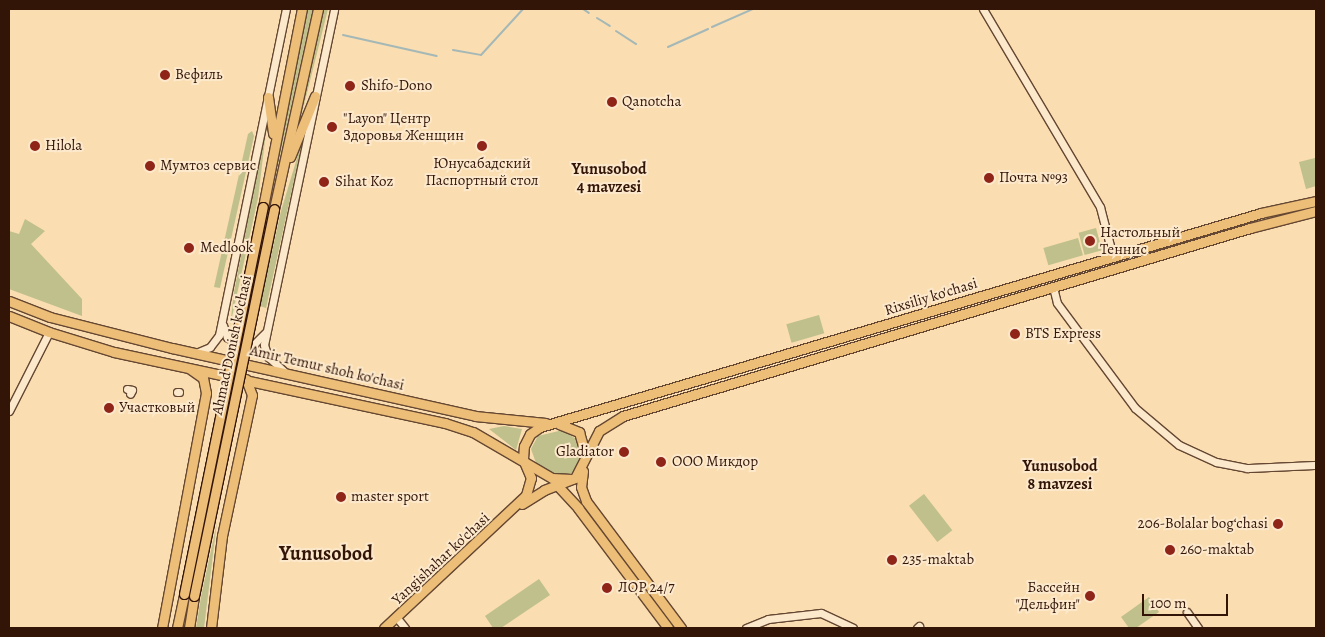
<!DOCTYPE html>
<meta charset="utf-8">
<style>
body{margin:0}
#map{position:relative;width:1325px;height:637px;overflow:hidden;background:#faddb0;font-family:Alegreya,serif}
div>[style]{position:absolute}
.green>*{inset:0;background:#bfc08b;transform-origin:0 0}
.stream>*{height:2px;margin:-1px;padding:0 1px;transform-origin:1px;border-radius:1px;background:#a4b8b7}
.roads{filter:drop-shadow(1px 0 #654732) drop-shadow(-1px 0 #654732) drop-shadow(0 1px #654732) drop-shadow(0 -1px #654732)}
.minor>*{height:7px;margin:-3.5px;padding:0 3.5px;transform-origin:3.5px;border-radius:3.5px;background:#fce9cc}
.major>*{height:9px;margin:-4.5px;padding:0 4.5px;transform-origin:4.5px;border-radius:4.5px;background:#edbe78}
.bridges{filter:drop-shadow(1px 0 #331508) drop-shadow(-1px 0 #331508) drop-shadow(0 1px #331508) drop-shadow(0 -1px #331508)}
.major-bridge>*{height:9px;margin:-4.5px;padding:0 4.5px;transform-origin:4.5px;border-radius:4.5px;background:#edbe78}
.dots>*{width:14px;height:14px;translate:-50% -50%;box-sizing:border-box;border:2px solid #fce9cc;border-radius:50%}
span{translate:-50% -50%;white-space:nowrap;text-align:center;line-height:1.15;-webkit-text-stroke:4px #fce9cc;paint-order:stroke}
.poi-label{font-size:15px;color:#331508}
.left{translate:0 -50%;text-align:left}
.right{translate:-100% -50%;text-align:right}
.street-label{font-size:15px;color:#331508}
.neighbourhood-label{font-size:16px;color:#331508;font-weight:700}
.district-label{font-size:20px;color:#331508;font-weight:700}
.frame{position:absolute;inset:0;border:10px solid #331508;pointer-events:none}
.scale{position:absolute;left:1142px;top:594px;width:86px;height:22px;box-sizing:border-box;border:2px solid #331508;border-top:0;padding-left:6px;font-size:15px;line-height:18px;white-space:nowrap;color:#331508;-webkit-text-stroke:4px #fce9cc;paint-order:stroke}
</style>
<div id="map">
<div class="green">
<div style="clip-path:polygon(308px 9px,313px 9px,272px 192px,279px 146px)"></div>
<div style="clip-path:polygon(324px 9px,328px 9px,301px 117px,301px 116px)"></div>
<div style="clip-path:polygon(268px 116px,258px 198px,230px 326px,234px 292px)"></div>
<div style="clip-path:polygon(252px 131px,254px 136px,220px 288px,214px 287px,248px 134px)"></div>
<div style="clip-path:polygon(304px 135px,266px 308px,260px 306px,281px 211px)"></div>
<div style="clip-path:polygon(1315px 158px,1316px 186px,1306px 189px,1299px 162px)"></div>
<div style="clip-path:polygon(25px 219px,45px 231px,31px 244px,82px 299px,82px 316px,9px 289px,9px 231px,19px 234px)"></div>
<div style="left:1096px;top:228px;width:23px;height:18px;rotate:75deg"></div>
<div style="left:1078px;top:238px;width:18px;height:36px;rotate:74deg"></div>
<div style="left:819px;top:315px;width:19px;height:34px;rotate:74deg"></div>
<div style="clip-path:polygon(504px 426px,522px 429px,516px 450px,489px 429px)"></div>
<div style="clip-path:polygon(563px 430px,576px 439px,579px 459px,573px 473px,557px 475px,536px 463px,531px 449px,538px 436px)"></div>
<div style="left:924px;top:494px;width:46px;height:19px;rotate:52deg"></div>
<div style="clip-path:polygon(217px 522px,204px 628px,196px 628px,201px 597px)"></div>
<div style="clip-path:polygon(539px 579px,550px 595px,501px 628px,493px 628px,485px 616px)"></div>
<div style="clip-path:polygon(1149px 597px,1159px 612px,1136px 628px,1129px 628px,1121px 617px)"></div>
</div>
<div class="stream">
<div style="left:583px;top:9px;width:7px;rotate:34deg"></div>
<div style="left:597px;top:18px;width:15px;rotate:32deg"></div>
<div style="left:712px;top:27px;width:45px;rotate:-23.7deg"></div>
<div style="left:616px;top:31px;width:24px;rotate:33deg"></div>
<div style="left:343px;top:35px;width:96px;rotate:12.6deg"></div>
<div style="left:668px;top:47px;width:44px;rotate:-24.2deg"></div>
<div style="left:453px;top:50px;width:28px;rotate:10deg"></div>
<div style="left:481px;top:55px;width:62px;rotate:-47.6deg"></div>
</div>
<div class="roads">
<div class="minor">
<div style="left:983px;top:9px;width:230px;rotate:59.4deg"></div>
<div style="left:1100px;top:207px;width:52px;rotate:75.4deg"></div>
<div style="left:1053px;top:287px;width:16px;rotate:76deg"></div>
<div style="left:1057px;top:303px;width:131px;rotate:53.4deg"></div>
<div style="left:1135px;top:408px;width:57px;rotate:40.1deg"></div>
<div style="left:1179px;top:445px;width:41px;rotate:24.7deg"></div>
<div style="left:1216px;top:462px;width:32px;rotate:11deg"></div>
<div style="left:1247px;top:468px;width:69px;rotate:-2.5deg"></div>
<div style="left:223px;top:325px;width:13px;rotate:72deg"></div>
<div style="left:227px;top:337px;width:16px;rotate:35deg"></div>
<div style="left:240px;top:346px;width:14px;rotate:-8deg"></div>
<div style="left:254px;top:344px;width:16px;rotate:-45deg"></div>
<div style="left:196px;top:353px;width:15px;rotate:-23deg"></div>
<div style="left:210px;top:347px;width:15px;rotate:-53deg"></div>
<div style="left:219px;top:335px;width:333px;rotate:-78.4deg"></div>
<div style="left:286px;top:373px;width:24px;rotate:-138deg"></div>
<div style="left:268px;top:357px;width:13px;rotate:-108deg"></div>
<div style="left:264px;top:345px;width:343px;rotate:-78.2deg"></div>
<div style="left:127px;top:389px;width:5px;rotate:11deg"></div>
<div style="left:132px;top:390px;width:4px;rotate:117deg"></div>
<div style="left:177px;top:392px;width:2px"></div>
<div style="left:9px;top:411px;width:89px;rotate:-63.1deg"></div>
<div style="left:1187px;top:612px;width:19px;rotate:55deg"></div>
<div style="left:397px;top:618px;width:13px;rotate:51deg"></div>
<div style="left:746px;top:628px;width:24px;rotate:-22deg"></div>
<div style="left:768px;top:619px;width:53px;rotate:-6.5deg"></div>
<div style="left:821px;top:613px;width:35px;rotate:25deg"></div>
<div style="left:917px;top:628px;width:3px;rotate:-45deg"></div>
</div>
<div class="major">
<div style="left:268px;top:97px;width:37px;rotate:82deg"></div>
<div style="left:290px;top:157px;width:66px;rotate:-67.7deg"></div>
<div style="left:263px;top:207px;width:202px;rotate:-78.9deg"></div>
<div style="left:274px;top:209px;width:205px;rotate:-77.6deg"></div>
<div style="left:9px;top:301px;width:44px;rotate:21.3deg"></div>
<div style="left:50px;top:317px;width:126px;rotate:14.3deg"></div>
<div style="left:172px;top:348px;width:311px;rotate:12.6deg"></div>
<div style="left:475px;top:416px;width:71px;rotate:5.6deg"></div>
<div style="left:9px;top:316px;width:43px;rotate:21.8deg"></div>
<div style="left:49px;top:332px;width:68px;rotate:17.1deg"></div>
<div style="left:114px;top:352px;width:339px;rotate:12.1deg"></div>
<div style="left:445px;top:423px;width:29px;rotate:18deg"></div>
<div style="left:473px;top:432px;width:91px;rotate:30.2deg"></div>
<div style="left:552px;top:478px;width:20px;rotate:3deg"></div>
<div style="left:559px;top:424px;width:22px;rotate:22deg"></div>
<div style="left:579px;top:432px;width:22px;rotate:74deg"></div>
<div style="left:583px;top:471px;width:16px;rotate:97deg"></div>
<div style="left:581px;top:487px;width:15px;rotate:70deg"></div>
<div style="left:586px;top:501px;width:159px;rotate:53.2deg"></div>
<div style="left:556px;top:484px;width:33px;rotate:47deg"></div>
<div style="left:578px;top:508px;width:150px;rotate:53.1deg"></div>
<div style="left:522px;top:504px;width:26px;rotate:-32deg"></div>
<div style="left:544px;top:490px;width:33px;rotate:-21deg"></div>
<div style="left:575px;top:478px;width:53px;rotate:-62.9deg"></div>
<div style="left:599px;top:431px;width:28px;rotate:-32deg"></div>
<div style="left:623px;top:416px;width:655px;rotate:-16.69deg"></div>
<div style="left:1250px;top:228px;width:68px;rotate:-14.4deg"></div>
<div style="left:162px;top:628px;width:239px;rotate:-79.4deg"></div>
<div style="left:206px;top:393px;width:15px;rotate:-101deg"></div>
<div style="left:203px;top:378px;width:16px;rotate:-145deg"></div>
<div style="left:177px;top:628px;width:35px;rotate:-78deg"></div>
<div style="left:189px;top:628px;width:32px;rotate:-81deg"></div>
<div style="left:211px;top:628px;width:93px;rotate:-83.2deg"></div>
<div style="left:222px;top:536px;width:144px;rotate:-78deg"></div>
<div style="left:252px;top:395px;width:17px;rotate:-111deg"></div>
<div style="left:384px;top:628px;width:195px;rotate:-43.1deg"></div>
<div style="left:526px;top:495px;width:18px;rotate:-74deg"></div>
<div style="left:531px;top:478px;width:21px;rotate:-113deg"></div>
<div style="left:523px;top:459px;width:13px;rotate:-86deg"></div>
<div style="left:524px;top:446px;width:13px;rotate:-63deg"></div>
<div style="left:530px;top:434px;width:12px;rotate:-35deg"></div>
<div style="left:540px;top:427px;width:752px;rotate:-16.53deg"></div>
<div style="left:1261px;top:213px;width:56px;rotate:-12.3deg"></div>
</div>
</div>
<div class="bridges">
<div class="major-bridge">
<div style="left:184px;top:594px;width:395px;rotate:-78.5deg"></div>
<div style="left:194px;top:596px;width:395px;rotate:-78.3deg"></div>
</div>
</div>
<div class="dots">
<div style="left:165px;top:75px;background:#8f2418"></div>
<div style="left:350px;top:86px;background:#8f2418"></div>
<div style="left:612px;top:102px;background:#8f2418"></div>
<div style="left:332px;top:127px;background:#8f2418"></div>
<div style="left:35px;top:146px;background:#8f2418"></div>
<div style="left:482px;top:146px;background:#8f2418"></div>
<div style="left:150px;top:166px;background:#8f2418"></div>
<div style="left:989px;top:178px;background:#8f2418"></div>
<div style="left:324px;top:182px;background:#8f2418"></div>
<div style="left:1090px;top:241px;background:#8f2418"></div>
<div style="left:189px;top:248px;background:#8f2418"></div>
<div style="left:1015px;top:334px;background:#8f2418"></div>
<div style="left:109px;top:408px;background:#8f2418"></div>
<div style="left:624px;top:452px;background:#8f2418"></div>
<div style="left:661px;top:462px;background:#8f2418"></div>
<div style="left:341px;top:497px;background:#8f2418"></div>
<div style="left:1278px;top:524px;background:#8f2418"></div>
<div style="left:1170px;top:550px;background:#8f2418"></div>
<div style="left:892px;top:560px;background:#8f2418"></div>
<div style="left:607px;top:588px;background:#8f2418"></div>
<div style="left:1090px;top:596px;background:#8f2418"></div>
</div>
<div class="poi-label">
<span class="left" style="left:175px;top:75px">Вефиль</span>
<span class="left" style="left:361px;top:86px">Shifo-Dono</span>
<span class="left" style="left:622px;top:102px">Qanotcha</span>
<span class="left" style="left:343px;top:127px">"Layon" Центр<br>Здоровья Женщин</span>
<span class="left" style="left:45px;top:146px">Hilola</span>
<span style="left:482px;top:172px">Юнусабадский<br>Паспортный стол</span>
<span class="left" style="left:160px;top:166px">Мумтоз сервис</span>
<span class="left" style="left:999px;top:178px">Почта №93</span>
<span class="left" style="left:335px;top:182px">Sihat Koz</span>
<span class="left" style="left:1100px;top:241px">Настольный<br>Теннис</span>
<span class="left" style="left:200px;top:248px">Medlook</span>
<span class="left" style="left:1025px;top:334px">BTS Express</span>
<span class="left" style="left:119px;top:408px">Участковый</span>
<span class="right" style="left:614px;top:452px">Gladiator</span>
<span class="left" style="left:672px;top:462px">ООО Микдор</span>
<span class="left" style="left:351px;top:497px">master sport</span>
<span class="right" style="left:1268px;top:524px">206-Bolalar bogʻchasi</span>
<span class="left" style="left:1180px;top:550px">260-maktab</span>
<span class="left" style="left:902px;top:560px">235-maktab</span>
<span class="right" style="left:1080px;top:596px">Бассейн<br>"Дельфин"</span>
<span class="left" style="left:618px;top:588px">ЛОР 24/7</span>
</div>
<div class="street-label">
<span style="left:931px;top:297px;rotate:-17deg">Rixsiliy ko'chasi</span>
<span style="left:232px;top:345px;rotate:-78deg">Ahmad Donish ko'chasi</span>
<span style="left:327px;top:368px;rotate:13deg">Amir Temur shoh ko'chasi</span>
<span style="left:441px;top:559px;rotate:-43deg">Yangishahar ko'chasi</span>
</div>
<div class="neighbourhood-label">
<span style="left:609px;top:178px">Yunusobod<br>4 mavzesi</span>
<span style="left:1060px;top:475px">Yunusobod<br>8 mavzesi</span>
</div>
<div class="district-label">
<span style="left:326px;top:553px">Yunusobod</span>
</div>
<div class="frame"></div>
<div class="scale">100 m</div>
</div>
